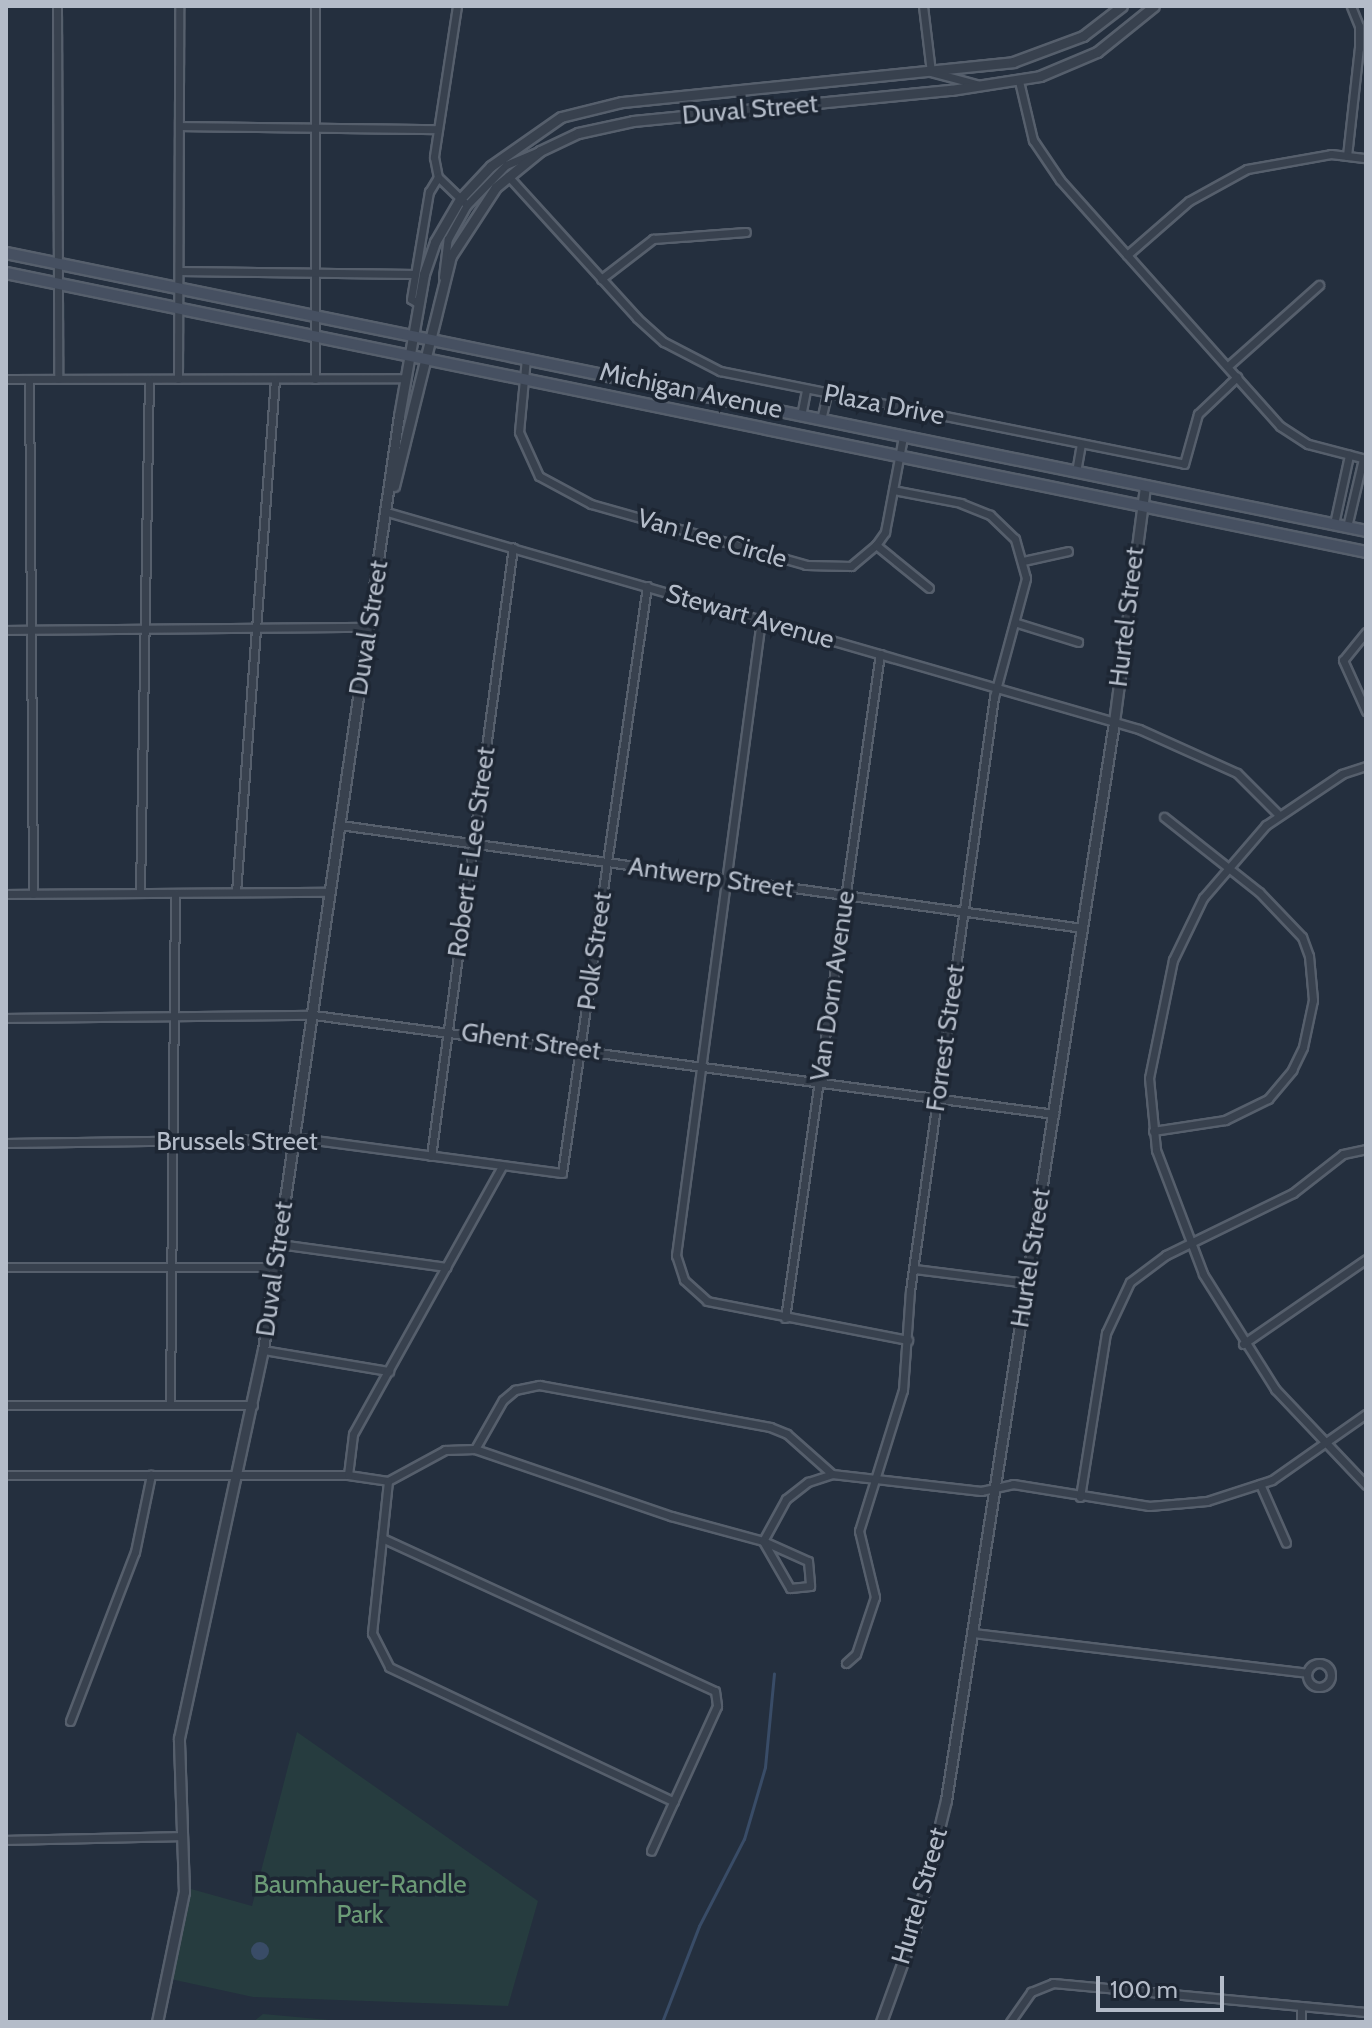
<!DOCTYPE html>
<style>
body{margin:0}
#map{position:relative;width:1372px;height:2028px;overflow:hidden;background:#242f3e;font-family:Cabin,sans-serif}
div>[style]{position:absolute}
.green>*{inset:0;background:#263c3f}
.water>*{inset:0;background:#394c67}
.round{border-radius:50%}
.stream>*{height:3px;margin:-1.5px;padding:0 1.5px;transform-origin:1.5px;border-radius:1.5px;background:#394c67}
.roads{filter:drop-shadow(2px 0 #565f6c) drop-shadow(-2px 0 #565f6c) drop-shadow(0 2px #565f6c) drop-shadow(0 -2px #565f6c)}
.minor>*{height:7px;margin:-3.5px;padding:0 3.5px;transform-origin:3.5px;border-radius:3.5px;background:#38414e}
.minor>.ring{margin:-3.5px;padding:0;box-sizing:content-box;background:none;border:7px solid #38414e;border-radius:50%}
.tertiary>*{height:9px;margin:-4.5px;padding:0 4.5px;transform-origin:4.5px;border-radius:4.5px;background:#38414e}
.secondary>*{height:10px;margin:-5px;padding:0 5px;transform-origin:5px;border-radius:5px;background:#465061}
span{translate:-50% -50%;white-space:nowrap;text-align:center;line-height:1.15;-webkit-text-stroke:7px #1d2633;paint-order:stroke}
.street-label{font-size:26px;color:#b4bcc9}
.park-label{font-size:26px;color:#6b9a76}
.frame{position:absolute;inset:0;border:8px solid #b4bcc9;pointer-events:none}
.scale{position:absolute;left:1096px;top:1976px;width:128px;height:36px;box-sizing:border-box;border:4px solid #b4bcc9;border-top:0;padding-left:10px;font-size:24px;line-height:28px;white-space:nowrap;color:#b4bcc9;-webkit-text-stroke:6px #1d2633;paint-order:stroke}
</style>
<div id="map">
<div class="green">
<div style="clip-path:polygon(297px 1732px,538px 1901px,508px 2006px,253px 1997px,166px 1978px,184px 1887px,252px 1906px)"></div>
<div style="clip-path:polygon(263px 2014px,351px 2022px,253px 2022px)"></div>
</div>
<div class="water">
<div class="round" style="left:251px;top:1942px;width:18px;height:18px"></div>
</div>
<div class="stream">
<div style="left:662px;top:2022px;width:103px;rotate:-68.9deg"></div>
<div style="left:699px;top:1926px;width:98px;rotate:-62.7deg"></div>
<div style="left:744px;top:1839px;width:75px;rotate:-73.7deg"></div>
<div style="left:765px;top:1767px;width:94px;rotate:-84.5deg"></div>
</div>
<div class="roads">
<div class="minor">
<div style="left:57px;top:6px;width:373px;rotate:89.8deg"></div>
<div style="left:315px;top:6px;width:373px;rotate:90deg"></div>
<div style="left:457px;top:6px;width:153px;rotate:98.7deg"></div>
<div style="left:434px;top:157px;width:20px;rotate:79deg"></div>
<div style="left:438px;top:177px;width:40px;rotate:44deg"></div>
<div style="left:923px;top:6px;width:66px;rotate:83.1deg"></div>
<div style="left:931px;top:72px;width:47px;rotate:14.9deg"></div>
<div style="left:1019px;top:81px;width:61px;rotate:76.7deg"></div>
<div style="left:1033px;top:140px;width:48px;rotate:56deg"></div>
<div style="left:1060px;top:180px;width:330px;rotate:48.2deg"></div>
<div style="left:1280px;top:426px;width:33px;rotate:33deg"></div>
<div style="left:1308px;top:444px;width:60px;rotate:14.5deg"></div>
<div style="left:179px;top:126px;width:259px;rotate:0.7deg"></div>
<div style="left:1347px;top:156px;width:109px;rotate:-83.7deg"></div>
<div style="left:1359px;top:48px;width:22px;rotate:-90deg"></div>
<div style="left:1359px;top:26px;width:22px;rotate:-112deg"></div>
<div style="left:508px;top:176px;width:192px;rotate:47.7deg"></div>
<div style="left:637px;top:318px;width:36px;rotate:42deg"></div>
<div style="left:664px;top:342px;width:63px;rotate:27.4deg"></div>
<div style="left:720px;top:371px;width:473px;rotate:11.3deg"></div>
<div style="left:1184px;top:464px;width:52px;rotate:-74.4deg"></div>
<div style="left:1198px;top:414px;width:54px;rotate:-43.5deg"></div>
<div style="left:1127px;top:255px;width:82px;rotate:-41.1deg"></div>
<div style="left:1189px;top:201px;width:66px;rotate:-28.9deg"></div>
<div style="left:1247px;top:169px;width:85px;rotate:-10.1deg"></div>
<div style="left:1331px;top:154px;width:35px;rotate:7deg"></div>
<div style="left:179px;top:271px;width:236px;rotate:0.7deg"></div>
<div style="left:443px;top:277px;width:38px;rotate:-83deg"></div>
<div style="left:448px;top:239px;width:39px;rotate:-61deg"></div>
<div style="left:467px;top:205px;width:56px;rotate:-45.7deg"></div>
<div style="left:506px;top:165px;width:33px;rotate:-23deg"></div>
<div style="left:601px;top:279px;width:66px;rotate:-37.6deg"></div>
<div style="left:653px;top:239px;width:93px;rotate:-4.3deg"></div>
<div style="left:419px;top:304px;width:9px;rotate:-148deg"></div>
<div style="left:411px;top:299px;width:109px;rotate:-80.5deg"></div>
<div style="left:429px;top:192px;width:17px;rotate:-59deg"></div>
<div style="left:526px;top:358px;width:74px;rotate:95.4deg"></div>
<div style="left:519px;top:432px;width:48px;rotate:65.6deg"></div>
<div style="left:539px;top:476px;width:59px;rotate:28.3deg"></div>
<div style="left:591px;top:504px;width:223px;rotate:15.8deg"></div>
<div style="left:806px;top:565px;width:45px;rotate:1.3deg"></div>
<div style="left:851px;top:566px;width:33px;rotate:-40deg"></div>
<div style="left:876px;top:545px;width:16px;rotate:-55deg"></div>
<div style="left:885px;top:532px;width:97px;rotate:-79.3deg"></div>
<div style="left:1228px;top:366px;width:122px;rotate:-41.7deg"></div>
<div style="left:6px;top:379px;width:399px;rotate:-0.1deg"></div>
<div style="left:29px;top:379px;width:515px;rotate:89.55deg"></div>
<div style="left:178px;top:379px;width:373px;rotate:-89.8deg"></div>
<div style="left:801px;top:416px;width:26px;rotate:-79deg"></div>
<div style="left:821px;top:420px;width:27px;rotate:-77deg"></div>
<div style="left:1076px;top:472px;width:27px;rotate:-80deg"></div>
<div style="left:387px;top:512px;width:783px;rotate:16.1deg"></div>
<div style="left:1139px;top:729px;width:107px;rotate:24.2deg"></div>
<div style="left:1237px;top:773px;width:59px;rotate:45deg"></div>
<div style="left:1334px;top:524px;width:71px;rotate:-77.7deg"></div>
<div style="left:1347px;top:527px;width:70px;rotate:-76.8deg"></div>
<div style="left:876px;top:545px;width:68px;rotate:39.1deg"></div>
<div style="left:1023px;top:561px;width:46px;rotate:-12.5deg"></div>
<div style="left:761px;top:620px;width:641px;rotate:97.62deg"></div>
<div style="left:676px;top:1255px;width:26px;rotate:72deg"></div>
<div style="left:684px;top:1280px;width:31px;rotate:42deg"></div>
<div style="left:707px;top:1301px;width:205px;rotate:11deg"></div>
<div style="left:1017px;top:623px;width:64px;rotate:17.3deg"></div>
<div style="left:6px;top:630px;width:363px;rotate:-0.5deg"></div>
<div style="left:1366px;top:632px;width:36px;rotate:129deg"></div>
<div style="left:1343px;top:660px;width:56px;rotate:65.7deg"></div>
<div style="left:1366px;top:766px;width:25px;rotate:162deg"></div>
<div style="left:1342px;top:774px;width:92px;rotate:146.1deg"></div>
<div style="left:1266px;top:825px;width:96px;rotate:130.8deg"></div>
<div style="left:1203px;top:898px;width:69px;rotate:115.8deg"></div>
<div style="left:1173px;top:960px;width:120px;rotate:101.5deg"></div>
<div style="left:1149px;top:1078px;width:72px;rotate:84.4deg"></div>
<div style="left:1156px;top:1150px;width:133px;rotate:69.2deg"></div>
<div style="left:1203px;top:1274px;width:136px;rotate:57.9deg"></div>
<div style="left:1275px;top:1389px;width:132px;rotate:46.5deg"></div>
<div style="left:340px;top:825px;width:749px;rotate:7.9deg"></div>
<div style="left:236px;top:892px;width:514px;rotate:-85.65deg"></div>
<div style="left:140px;top:893px;width:514px;rotate:-89deg"></div>
<div style="left:6px;top:894px;width:324px;rotate:-0.4deg"></div>
<div style="left:6px;top:1018px;width:308px;rotate:-0.6deg"></div>
<div style="left:314px;top:1015px;width:747px;rotate:7.62deg"></div>
<div style="left:1153px;top:1131px;width:73px;rotate:-8.7deg"></div>
<div style="left:1225px;top:1120px;width:48px;rotate:-26deg"></div>
<div style="left:1268px;top:1099px;width:38px;rotate:-50deg"></div>
<div style="left:1292px;top:1070px;width:25px;rotate:-64deg"></div>
<div style="left:1303px;top:1047px;width:48px;rotate:-78deg"></div>
<div style="left:1313px;top:1000px;width:44px;rotate:-95.2deg"></div>
<div style="left:1309px;top:956px;width:20px;rotate:-110deg"></div>
<div style="left:1302px;top:937px;width:62px;rotate:-133.7deg"></div>
<div style="left:1259px;top:892px;width:121px;rotate:-141.7deg"></div>
<div style="left:6px;top:1143px;width:301px;rotate:-0.8deg"></div>
<div style="left:307px;top:1139px;width:257px;rotate:7.6deg"></div>
<div style="left:562px;top:1173px;width:593px;rotate:-81.76deg"></div>
<div style="left:431px;top:1156px;width:614px;rotate:-82.33deg"></div>
<div style="left:279px;top:1244px;width:169px;rotate:7.8deg"></div>
<div style="left:6px;top:1267px;width:270px"></div>
<div style="left:914px;top:1269px;width:113px;rotate:7.1deg"></div>
<div style="left:785px;top:1318px;width:671px;rotate:-81.86deg"></div>
<div style="left:1243px;top:1344px;width:150px;rotate:-34.6deg"></div>
<div style="left:263px;top:1350px;width:128px;rotate:9.5deg"></div>
<div style="left:170px;top:1404px;width:511px;rotate:-89.44deg"></div>
<div style="left:6px;top:1405px;width:247px"></div>
<div style="left:475px;top:1449px;width:56px;rotate:-60.3deg"></div>
<div style="left:503px;top:1400px;width:16px;rotate:-40deg"></div>
<div style="left:515px;top:1390px;width:25px;rotate:-12deg"></div>
<div style="left:539px;top:1385px;width:235px;rotate:10.3deg"></div>
<div style="left:770px;top:1427px;width:18px;rotate:22deg"></div>
<div style="left:787px;top:1434px;width:60px;rotate:41.6deg"></div>
<div style="left:6px;top:1475px;width:342px"></div>
<div style="left:348px;top:1475px;width:40px;rotate:8.5deg"></div>
<div style="left:348px;top:1475px;width:41px;rotate:-83deg"></div>
<div style="left:353px;top:1434px;width:307px;rotate:-60.9deg"></div>
<div style="left:388px;top:1481px;width:65px;rotate:-28.5deg"></div>
<div style="left:445px;top:1450px;width:30px;rotate:-2deg"></div>
<div style="left:475px;top:1449px;width:207px;rotate:18.9deg"></div>
<div style="left:671px;top:1516px;width:95px;rotate:15.2deg"></div>
<div style="left:763px;top:1541px;width:48px;rotate:-61.3deg"></div>
<div style="left:786px;top:1499px;width:28px;rotate:-38deg"></div>
<div style="left:808px;top:1482px;width:25px;rotate:-18deg"></div>
<div style="left:832px;top:1474px;width:150px;rotate:6.5deg"></div>
<div style="left:981px;top:1491px;width:33px;rotate:-12deg"></div>
<div style="left:1013px;top:1484px;width:138px;rotate:9.2deg"></div>
<div style="left:1149px;top:1506px;width:58px;rotate:-4.9deg"></div>
<div style="left:1207px;top:1501px;width:68px;rotate:-17.9deg"></div>
<div style="left:1272px;top:1480px;width:115px;rotate:-35.1deg"></div>
<div style="left:388px;top:1481px;width:153px;rotate:96deg"></div>
<div style="left:372px;top:1633px;width:38px;rotate:63deg"></div>
<div style="left:389px;top:1667px;width:315px;rotate:25.3deg"></div>
<div style="left:1260px;top:1484px;width:64px;rotate:66.2deg"></div>
<div style="left:1080px;top:1497px;width:166px;rotate:-81deg"></div>
<div style="left:1106px;top:1333px;width:56px;rotate:-64.8deg"></div>
<div style="left:1130px;top:1282px;width:45px;rotate:-36.9deg"></div>
<div style="left:1166px;top:1255px;width:141px;rotate:-26deg"></div>
<div style="left:1293px;top:1193px;width:63px;rotate:-38deg"></div>
<div style="left:1343px;top:1154px;width:24px;rotate:-12deg"></div>
<div style="left:382px;top:1538px;width:366px;rotate:24.7deg"></div>
<div style="left:715px;top:1691px;width:15px;rotate:82deg"></div>
<div style="left:717px;top:1706px;width:159px;rotate:114.5deg"></div>
<div style="left:763px;top:1541px;width:49px;rotate:24deg"></div>
<div style="left:808px;top:1561px;width:25px;rotate:85deg"></div>
<div style="left:810px;top:1586px;width:20px;rotate:174deg"></div>
<div style="left:790px;top:1588px;width:54px;rotate:-119.9deg"></div>
<div style="left:973px;top:1633px;width:336px;rotate:6.8deg"></div>
<div style="left:846px;top:1663px;width:13px;rotate:-42deg"></div>
<div style="left:856px;top:1654px;width:60px;rotate:-71.6deg"></div>
<div style="left:875px;top:1597px;width:68px;rotate:-103.6deg"></div>
<div style="left:859px;top:1531px;width:148px;rotate:-72.7deg"></div>
<div style="left:903px;top:1390px;width:99px;rotate:-86deg"></div>
<div style="left:910px;top:1291px;width:600px;rotate:-81.95deg"></div>
<div style="left:994px;top:697px;width:123px;rotate:-74.9deg"></div>
<div style="left:1026px;top:578px;width:41px;rotate:-105.8deg"></div>
<div style="left:1015px;top:539px;width:35px;rotate:-136deg"></div>
<div style="left:990px;top:515px;width:31px;rotate:-158deg"></div>
<div style="left:961px;top:503px;width:69px;rotate:-169.2deg"></div>
<div class="ring" style="left:1307px;top:1663px;width:17px;height:17px"></div>
<div style="left:70px;top:1721px;width:181px;rotate:-69deg"></div>
<div style="left:135px;top:1552px;width:79px;rotate:-78.3deg"></div>
<div style="left:6px;top:1840px;width:176px;rotate:-1.3deg"></div>
<div style="left:1301px;top:2006px;width:16px;rotate:90deg"></div>
<div style="left:1010px;top:2022px;width:37px;rotate:-55deg"></div>
<div style="left:1031px;top:1992px;width:24px;rotate:-22deg"></div>
<div style="left:1053px;top:1983px;width:314px;rotate:5.3deg"></div>
</div>
<div class="tertiary">
<div style="left:394px;top:486px;width:237px;rotate:-76.1deg"></div>
<div style="left:451px;top:256px;width:82px;rotate:-56.9deg"></div>
<div style="left:496px;top:187px;width:57px;rotate:-39.3deg"></div>
<div style="left:540px;top:151px;width:42px;rotate:-25.3deg"></div>
<div style="left:578px;top:133px;width:56px;rotate:-12.3deg"></div>
<div style="left:633px;top:121px;width:320px;rotate:-5.6deg"></div>
<div style="left:951px;top:90px;width:90px;rotate:-8.9deg"></div>
<div style="left:1040px;top:76px;width:62px;rotate:-22.8deg"></div>
<div style="left:1097px;top:52px;width:73px;rotate:-38.9deg"></div>
<div style="left:157px;top:2022px;width:133px;rotate:-78.3deg"></div>
<div style="left:184px;top:1892px;width:154px;rotate:-91.9deg"></div>
<div style="left:179px;top:1738px;width:397px;rotate:-77.8deg"></div>
<div style="left:263px;top:1350px;width:944px;rotate:-81.72deg"></div>
<div style="left:399px;top:416px;width:144px;rotate:-80deg"></div>
<div style="left:424px;top:274px;width:34px;rotate:-71deg"></div>
<div style="left:435px;top:242px;width:50px;rotate:-59.8deg"></div>
<div style="left:460px;top:199px;width:45px;rotate:-46.8deg"></div>
<div style="left:491px;top:166px;width:85px;rotate:-35deg"></div>
<div style="left:561px;top:117px;width:63px;rotate:-13.8deg"></div>
<div style="left:622px;top:102px;width:393px;rotate:-5.8deg"></div>
<div style="left:1013px;top:62px;width:75px;rotate:-20.4deg"></div>
<div style="left:1083px;top:36px;width:49px;rotate:-37.6deg"></div>
<div style="left:881px;top:2022px;width:100px;rotate:-70.1deg"></div>
<div style="left:915px;top:1928px;width:132px;rotate:-76.4deg"></div>
<div style="left:946px;top:1800px;width:1091px;rotate:-81.14deg"></div>
<div style="left:1114px;top:722px;width:238px;rotate:-82.5deg"></div>
</div>
<div class="secondary">
<div style="left:6px;top:253px;width:1388px;rotate:11.55deg"></div>
<div style="left:6px;top:273px;width:1388px;rotate:11.59deg"></div>
</div>
</div>
<div class="street-label">
<span style="left:750px;top:110px;rotate:-5deg">Duval Street</span>
<span style="left:691px;top:391px;rotate:12deg">Michigan Avenue</span>
<span style="left:884px;top:405px;rotate:11deg">Plaza Drive</span>
<span style="left:712px;top:539px;rotate:16deg">Van Lee Circle</span>
<span style="left:750px;top:617px;rotate:16deg">Stewart Avenue</span>
<span style="left:1127px;top:617px;rotate:-83deg">Hurtel Street</span>
<span style="left:369px;top:628px;rotate:-81deg">Duval Street</span>
<span style="left:472px;top:852px;rotate:-82deg">Robert E Lee Street</span>
<span style="left:711px;top:878px;rotate:8deg">Antwerp Street</span>
<span style="left:595px;top:951px;rotate:-82deg">Polk Street</span>
<span style="left:833px;top:986px;rotate:-82deg">Van Dorn Avenue</span>
<span style="left:946px;top:1038px;rotate:-82deg">Forrest Street</span>
<span style="left:531px;top:1042px;rotate:8deg">Ghent Street</span>
<span style="left:237px;top:1142px">Brussels Street</span>
<span style="left:1031px;top:1258px;rotate:-81deg">Hurtel Street</span>
<span style="left:275px;top:1269px;rotate:-82deg">Duval Street</span>
<span style="left:920px;top:1896px;rotate:-74deg">Hurtel Street</span>
</div>
<div class="park-label">
<span style="left:360px;top:1900px">Baumhauer-Randle<br>Park</span>
</div>
<div class="frame"></div>
<div class="scale">100 m</div>
</div>
